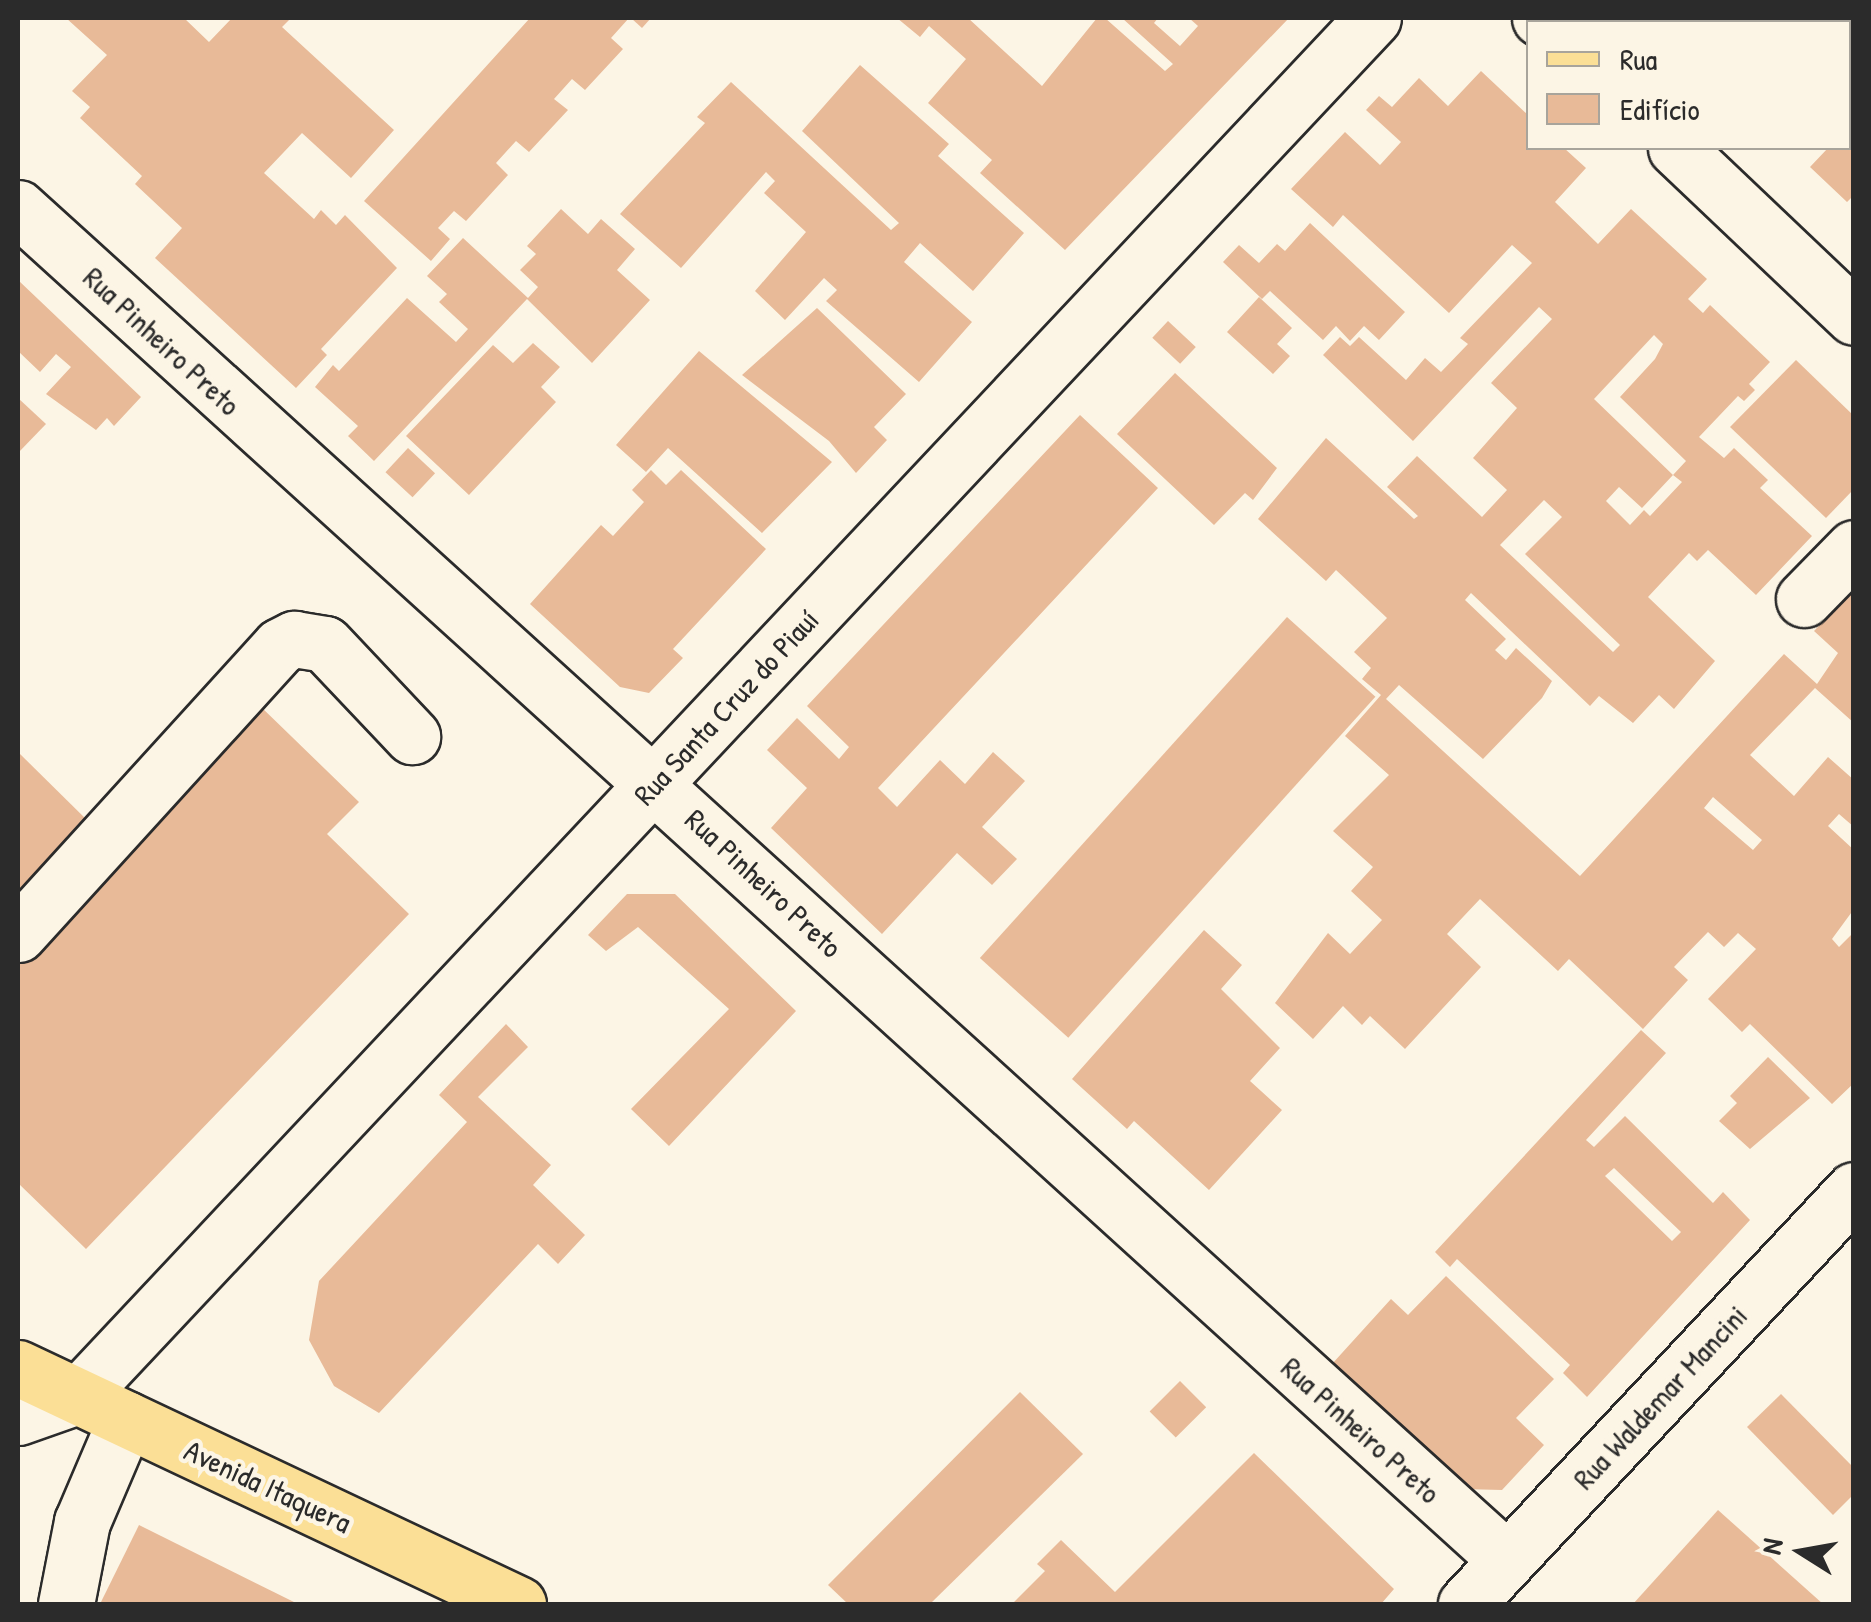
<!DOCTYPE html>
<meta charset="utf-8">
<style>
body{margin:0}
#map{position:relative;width:1871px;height:1622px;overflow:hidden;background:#fcf5e5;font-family:"Patrick Hand",sans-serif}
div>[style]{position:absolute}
.building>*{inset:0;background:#e8ba98;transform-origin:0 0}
.roads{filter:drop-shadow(2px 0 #2b2b2b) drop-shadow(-2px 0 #2b2b2b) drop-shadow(0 2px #2b2b2b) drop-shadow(0 -2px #2b2b2b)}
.minor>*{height:55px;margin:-27.5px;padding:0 27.5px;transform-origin:27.5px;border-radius:27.5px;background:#fcf5e5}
.major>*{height:55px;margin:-27.5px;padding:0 27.5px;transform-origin:27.5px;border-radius:27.5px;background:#fbdf96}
span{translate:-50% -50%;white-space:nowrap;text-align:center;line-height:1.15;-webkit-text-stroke:9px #fcf5e5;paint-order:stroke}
.street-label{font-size:30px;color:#2b2b2b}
.frame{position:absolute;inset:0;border:20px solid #2b2b2b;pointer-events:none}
.legend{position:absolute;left:1526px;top:20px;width:325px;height:130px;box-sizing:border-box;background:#fcf5e5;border:2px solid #a8a49b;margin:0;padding:12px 18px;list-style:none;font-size:30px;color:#2b2b2b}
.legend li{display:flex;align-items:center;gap:20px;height:50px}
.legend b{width:50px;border:2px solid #a8a49b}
.north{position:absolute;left:1751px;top:1502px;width:100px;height:100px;-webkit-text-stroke:8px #fcf5e5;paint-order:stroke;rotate:281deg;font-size:28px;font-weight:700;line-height:40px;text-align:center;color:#2b2b2b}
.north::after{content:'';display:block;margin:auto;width:35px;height:45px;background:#2b2b2b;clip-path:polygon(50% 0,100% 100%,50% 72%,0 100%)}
</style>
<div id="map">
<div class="building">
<div style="clip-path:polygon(66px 18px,184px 18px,209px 42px,232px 18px,291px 18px,282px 27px,394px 130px,351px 178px,302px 133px,264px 173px,314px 219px,321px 210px,336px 225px,345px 215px,397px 268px,321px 349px,327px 355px,296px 388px,155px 258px,182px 228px,135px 184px,142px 176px,80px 118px,90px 107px,72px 91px,107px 55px)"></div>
<div style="clip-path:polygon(530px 18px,629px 18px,611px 38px,623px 49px,585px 90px,572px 79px,554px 99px,568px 110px,529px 152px,516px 141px,496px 163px,508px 175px,466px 221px,454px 211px,438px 228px,450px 239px,431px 261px,364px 201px)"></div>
<div style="clip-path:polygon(631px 18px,651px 18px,642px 28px)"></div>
<div style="clip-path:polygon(897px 18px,968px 18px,1042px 86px,1097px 18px,1105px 18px,1165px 71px,1173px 64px,1122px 18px,1158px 18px,1154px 23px,1180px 46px,1198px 26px,1189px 18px,1289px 18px,1065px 250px,980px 173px,992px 160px,928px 103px,966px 59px,929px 26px,920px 37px)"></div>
<div style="clip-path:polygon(1652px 18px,1730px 18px,1726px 22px)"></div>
<div style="clip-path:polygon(1791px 18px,1854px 18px,1854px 23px,1848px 28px,1848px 22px,1787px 22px)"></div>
<div style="clip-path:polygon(860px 65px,949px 144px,938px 156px,1024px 233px,973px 291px,920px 243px,904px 262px,972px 322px,919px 382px,826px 301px,837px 290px,824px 278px,785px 320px,755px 291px,806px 232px,764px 193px,775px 181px,766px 172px,681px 268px,620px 214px,705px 123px,697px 117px,731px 82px,891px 230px,899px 223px,802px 131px)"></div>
<div style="clip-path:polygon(evenodd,1481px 71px,1528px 115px,1528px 148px,1564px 148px,1586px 168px,1555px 202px,1598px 244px,1631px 209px,1707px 279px,1688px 299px,1703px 313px,1710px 305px,1770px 362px,1749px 384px,1755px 390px,1744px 401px,1738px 396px,1699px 437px,1724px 458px,1734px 448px,1768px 480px,1760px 488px,1812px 536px,1756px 595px,1708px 550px,1697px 561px,1689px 553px,1648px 597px,1715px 661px,1674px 709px,1659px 695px,1633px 723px,1599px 696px,1590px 706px,1471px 593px,1465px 600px,1506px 639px,1495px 650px,1506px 660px,1516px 648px,1552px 681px,1542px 698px,1483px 759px,1399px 685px,1386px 699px,1580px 876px,1784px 654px,1817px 684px,1838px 653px,1814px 631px,1854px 589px,1854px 723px,1815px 688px,1750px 755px,1794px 796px,1828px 757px,1854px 780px,1854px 827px,1839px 814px,1828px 826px,1854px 850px,1854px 909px,1832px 939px,1839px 947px,1854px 932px,1854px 1083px,1832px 1104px,1750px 1024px,1742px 1032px,1708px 999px,1756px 949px,1738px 933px,1724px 947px,1708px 932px,1674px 967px,1688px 980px,1643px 1029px,1569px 959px,1558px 971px,1480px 899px,1447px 934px,1481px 967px,1405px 1049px,1370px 1016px,1362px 1025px,1343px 1006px,1313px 1039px,1275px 1003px,1328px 933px,1350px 954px,1382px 920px,1351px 891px,1373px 867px,1333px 831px,1389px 775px,1345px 736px,1381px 695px,1362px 679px,1371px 668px,1354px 652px,1387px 618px,1336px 570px,1326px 581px,1258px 519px,1326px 438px,1414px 519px,1418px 516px,1387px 487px,1417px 456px,1482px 517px,1507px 490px,1473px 458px,1517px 408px,1491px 383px,1552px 319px,1539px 307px,1413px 441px,1323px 355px,1340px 337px,1350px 346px,1359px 337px,1406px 380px,1425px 358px,1441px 372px,1468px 344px,1460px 338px,1532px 263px,1512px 245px,1449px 313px,1343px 215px,1333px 227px,1291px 189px,1345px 132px,1380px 165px,1401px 142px,1366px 110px,1379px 96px,1392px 107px,1419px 78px,1448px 106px,1481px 71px,1654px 335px,1663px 344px,1655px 359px,1620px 397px,1686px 461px,1673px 475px,1594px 399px,1654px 335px,1481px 71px,1673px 475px,1682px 482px,1650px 516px,1644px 510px,1630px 525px,1606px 501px,1619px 487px,1642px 508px,1673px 475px,1481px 71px,1544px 500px,1562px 517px,1525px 554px,1620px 645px,1613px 652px,1500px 545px,1544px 500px,1481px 71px,1713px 797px,1762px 840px,1753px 850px,1704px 808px,1713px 797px)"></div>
<div style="clip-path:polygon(1854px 120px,1854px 195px,1847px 202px,1810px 167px,1828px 148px,1848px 148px)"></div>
<div style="clip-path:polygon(561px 209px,588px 234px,601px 219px,635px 249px,617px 270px,650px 300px,592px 363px,527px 299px,374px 461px,348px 436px,358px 426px,315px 387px,333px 365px,339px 371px,407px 298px,456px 342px,468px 329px,439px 302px,447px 294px,427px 276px,463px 238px,528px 298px,538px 287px,520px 270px,536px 254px,527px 246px)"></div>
<div style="clip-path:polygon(1310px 223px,1405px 312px,1379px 340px,1364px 326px,1350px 341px,1336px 326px,1323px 340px,1270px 291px,1262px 299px,1223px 262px,1239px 245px,1259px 263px,1277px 244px,1285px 251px)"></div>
<div style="clip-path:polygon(18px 280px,141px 397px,114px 426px,107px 418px,96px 430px,46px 394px,71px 367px,56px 354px,40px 372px,18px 351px)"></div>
<div style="clip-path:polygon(1259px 297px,1292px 328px,1277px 344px,1290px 356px,1273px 374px,1227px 332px)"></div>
<div style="clip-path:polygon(817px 308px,906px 394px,874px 427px,887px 440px,856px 473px,829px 441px,742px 375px)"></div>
<div style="left:1168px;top:321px;width:38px;height:23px;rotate:43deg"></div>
<div style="clip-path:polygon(533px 343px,560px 367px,541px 387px,556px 402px,469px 495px,406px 436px,493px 345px,513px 363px)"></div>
<div style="clip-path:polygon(699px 351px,832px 462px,762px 533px,668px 448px,646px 472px,616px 445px)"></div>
<div style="clip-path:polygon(1796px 360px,1854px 416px,1854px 489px,1826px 518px,1730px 427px)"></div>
<div style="clip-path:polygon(1175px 373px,1277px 468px,1253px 500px,1245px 493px,1214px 525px,1117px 434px)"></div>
<div style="clip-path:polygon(18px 398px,46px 424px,18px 453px)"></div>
<div style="clip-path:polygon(1080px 415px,1158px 488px,878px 788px,897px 807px,940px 760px,965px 784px,993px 752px,1025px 781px,982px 827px,1017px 859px,992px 885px,957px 853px,882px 934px,771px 828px,807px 788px,767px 750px,797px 718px,839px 759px,849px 747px,807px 706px)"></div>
<div style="left:408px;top:448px;width:37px;height:33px;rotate:43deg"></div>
<div style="clip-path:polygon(651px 470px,666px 485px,681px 470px,766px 549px,673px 649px,683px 658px,649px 693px,620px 687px,530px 604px,601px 525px,613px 536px,644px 502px,632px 490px)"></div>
<div style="left:1287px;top:617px;width:119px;height:459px;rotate:42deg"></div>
<div style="clip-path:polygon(258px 704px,359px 802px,327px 834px,409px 914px,86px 1249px,18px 1183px,18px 954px)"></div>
<div style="clip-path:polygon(18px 752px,92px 825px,18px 902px)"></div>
<div style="clip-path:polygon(627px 894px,675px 894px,796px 1011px,669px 1146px,631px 1109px,729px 1009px,638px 927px,606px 951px,588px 935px)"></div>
<div style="clip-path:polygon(1204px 930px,1242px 965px,1221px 989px,1280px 1048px,1250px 1081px,1282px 1110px,1209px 1190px,1134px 1121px,1127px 1129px,1072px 1079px)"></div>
<div style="clip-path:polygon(506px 1024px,528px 1047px,478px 1097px,551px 1165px,533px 1185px,585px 1235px,558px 1264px,538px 1244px,379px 1413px,334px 1386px,309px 1340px,319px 1281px,467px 1122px,439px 1095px)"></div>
<div style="clip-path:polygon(evenodd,1641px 1030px,1666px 1053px,1586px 1140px,1594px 1147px,1625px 1116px,1713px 1203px,1723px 1192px,1750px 1220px,1587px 1397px,1563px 1373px,1570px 1365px,1457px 1259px,1450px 1267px,1435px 1252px,1641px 1030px,1614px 1168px,1681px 1232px,1672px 1241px,1605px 1176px,1614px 1168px)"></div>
<div style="clip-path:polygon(1768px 1057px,1810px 1098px,1750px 1149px,1719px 1121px,1737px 1103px,1730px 1096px)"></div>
<div style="clip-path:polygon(1446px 1276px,1554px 1379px,1516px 1418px,1544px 1445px,1502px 1490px,1462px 1489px,1332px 1364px,1391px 1299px,1408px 1315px)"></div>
<div style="left:1180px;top:1381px;width:37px;height:43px;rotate:45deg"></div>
<div style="clip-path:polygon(1020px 1392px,1083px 1454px,930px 1604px,848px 1604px,828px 1585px)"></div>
<div style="clip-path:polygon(1781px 1394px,1854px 1468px,1854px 1494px,1833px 1515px,1747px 1427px)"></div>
<div style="clip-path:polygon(1254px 1453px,1394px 1589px,1381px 1604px,1012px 1604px,1045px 1571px,1037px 1564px,1061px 1540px,1115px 1592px)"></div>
<div style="clip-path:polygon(1718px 1510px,1823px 1604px,1633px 1604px)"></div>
<div style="clip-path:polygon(139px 1525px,298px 1604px,100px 1604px)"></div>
</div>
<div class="roads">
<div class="minor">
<div style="left:1540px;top:18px;width:7px;rotate:34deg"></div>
<div style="left:1676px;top:148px;width:245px;rotate:43.5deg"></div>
<div style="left:18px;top:208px;width:2011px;rotate:42.24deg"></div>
<div style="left:1804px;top:599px;width:71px;rotate:-45.6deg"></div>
<div style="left:18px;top:934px;width:389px;rotate:-47.7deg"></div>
<div style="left:280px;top:646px;width:16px;rotate:-27deg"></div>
<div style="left:294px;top:639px;width:31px;rotate:9deg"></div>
<div style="left:325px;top:644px;width:127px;rotate:46.6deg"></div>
<div style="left:18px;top:1417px;width:64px;rotate:-19.3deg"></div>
<div style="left:78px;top:1396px;width:1891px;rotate:-46.78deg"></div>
<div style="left:66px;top:1604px;width:84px;rotate:-79deg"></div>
<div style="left:82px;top:1522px;width:112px;rotate:-66.9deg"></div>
<div style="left:1466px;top:1604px;width:567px;rotate:-46.86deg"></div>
</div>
<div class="major">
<div style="left:18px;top:1368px;width:553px;rotate:25.27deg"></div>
</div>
</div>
<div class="street-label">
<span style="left:162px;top:341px;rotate:43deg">Rua Pinheiro Preto</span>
<span style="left:726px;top:707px;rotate:-47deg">Rua Santa Cruz do Piauí</span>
<span style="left:764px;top:883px;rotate:43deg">Rua Pinheiro Preto</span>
<span style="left:1660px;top:1397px;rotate:-47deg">Rua Waldemar Mancini</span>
<span style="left:1361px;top:1430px;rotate:42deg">Rua Pinheiro Preto</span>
<span style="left:268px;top:1486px;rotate:25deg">Avenida Itaquera</span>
</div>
<div class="frame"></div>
<ul class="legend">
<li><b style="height:12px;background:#fbdf96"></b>Rua</li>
<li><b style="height:28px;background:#e8ba98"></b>Edifício</li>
</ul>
<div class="north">N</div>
</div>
